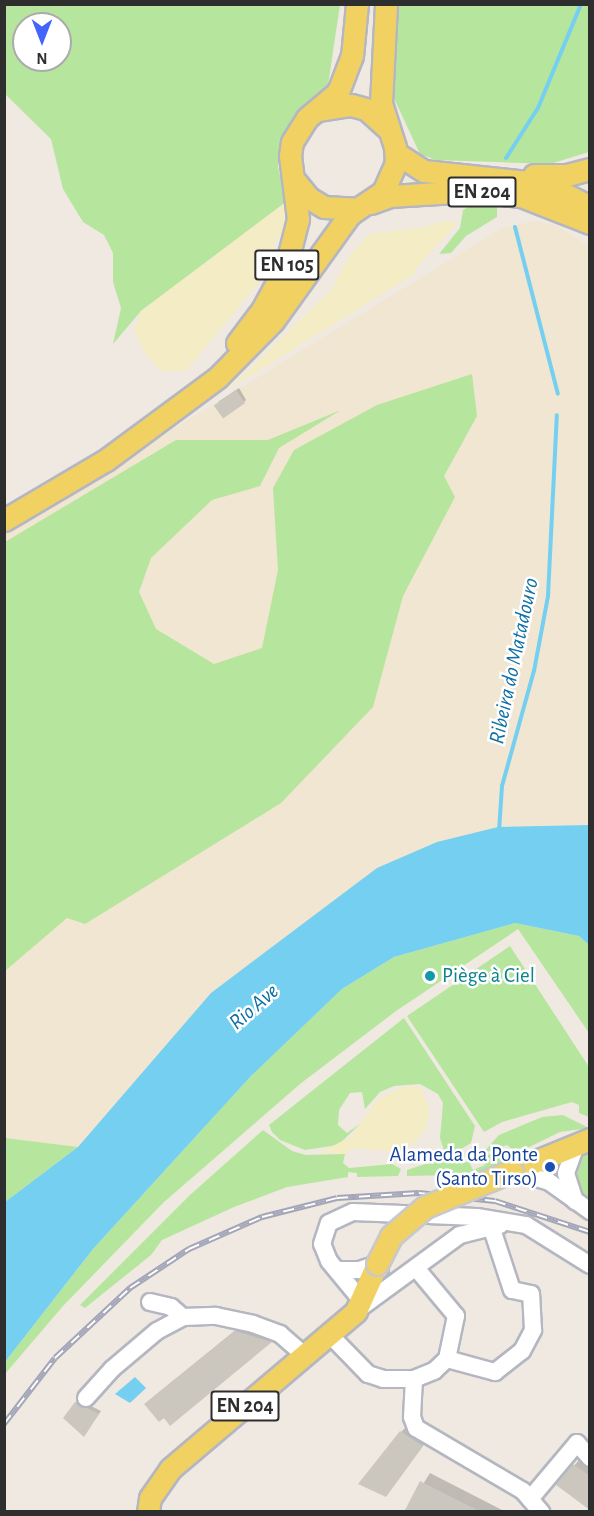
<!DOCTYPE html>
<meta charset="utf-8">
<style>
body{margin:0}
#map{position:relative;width:594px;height:1516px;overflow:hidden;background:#efe9e1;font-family:"Alegreya Sans",sans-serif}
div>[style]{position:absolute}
.education>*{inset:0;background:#f0e6d1}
.green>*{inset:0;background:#b6e59e}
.sand>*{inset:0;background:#f3ecc5}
.water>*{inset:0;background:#75cff0}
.shadow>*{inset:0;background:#0003}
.stream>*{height:4px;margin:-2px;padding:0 2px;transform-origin:2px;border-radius:2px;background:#75cff0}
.building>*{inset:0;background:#cbc7bf;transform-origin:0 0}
.roads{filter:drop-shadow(2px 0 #b4b7c1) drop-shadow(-2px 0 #b4b7c1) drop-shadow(0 2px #b4b7c1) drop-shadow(0 -2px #b4b7c1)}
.minor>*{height:16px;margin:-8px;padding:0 8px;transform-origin:8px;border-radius:8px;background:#fff}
.major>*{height:21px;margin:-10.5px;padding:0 10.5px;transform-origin:10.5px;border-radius:10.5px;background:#f2d163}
.rail>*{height:6px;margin-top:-3px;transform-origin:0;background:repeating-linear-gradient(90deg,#fff 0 11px,#a3a6b8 0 22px);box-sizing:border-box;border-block:2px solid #a3a6b8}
.bridges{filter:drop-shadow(2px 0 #c9c9c9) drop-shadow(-2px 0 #c9c9c9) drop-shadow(0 2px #c9c9c9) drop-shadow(0 -2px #c9c9c9)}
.major-bridge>*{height:21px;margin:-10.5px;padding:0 10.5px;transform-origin:10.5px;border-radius:10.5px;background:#f2d163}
.dots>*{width:16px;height:16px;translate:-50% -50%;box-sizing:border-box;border:3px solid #fff;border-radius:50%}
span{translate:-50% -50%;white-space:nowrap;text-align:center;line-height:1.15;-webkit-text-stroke:5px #fff;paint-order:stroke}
.shield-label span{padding:2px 4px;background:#fff;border:2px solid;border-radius:4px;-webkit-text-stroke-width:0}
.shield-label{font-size:20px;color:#2e2e2e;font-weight:700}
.culture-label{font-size:21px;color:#0d838f}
.left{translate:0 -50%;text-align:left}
.transit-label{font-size:21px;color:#164399}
.right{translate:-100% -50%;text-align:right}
.water-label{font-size:22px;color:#0d6fa3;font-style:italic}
.frame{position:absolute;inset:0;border:6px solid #2e2e2e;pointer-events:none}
.north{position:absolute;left:12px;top:12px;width:60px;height:60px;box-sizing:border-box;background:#fff;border:2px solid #ababab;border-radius:50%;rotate:180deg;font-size:16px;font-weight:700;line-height:24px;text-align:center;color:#2e2e2e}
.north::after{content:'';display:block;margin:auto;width:21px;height:27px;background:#4264fb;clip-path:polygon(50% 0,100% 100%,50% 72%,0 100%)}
</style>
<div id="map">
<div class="education">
<div style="clip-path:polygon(535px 221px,557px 226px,589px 246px,589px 825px,498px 827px,211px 993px,78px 1147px,5px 1138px,5px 532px,502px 228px)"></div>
</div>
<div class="green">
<div style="clip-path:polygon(evenodd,4px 5px,340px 5px,328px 85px,298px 111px,281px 138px,278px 167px,286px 202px,141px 311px,113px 344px,121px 308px,113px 282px,113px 253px,104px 235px,83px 222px,63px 189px,51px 139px,5px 94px,4px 5px,24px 24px,60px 24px,60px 60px,24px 60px,24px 24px)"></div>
<div style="clip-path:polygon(395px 5px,589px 5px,589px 152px,550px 164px,436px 160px,420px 154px,391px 92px)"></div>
<div style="clip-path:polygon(472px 205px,497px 205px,497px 217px,466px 236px,451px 253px,439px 254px,460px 228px,463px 210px)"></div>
<div style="clip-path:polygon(472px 374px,477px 416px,444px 476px,455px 497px,403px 596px,373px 707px,281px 803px,85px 924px,67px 918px,5px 971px,5px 542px,176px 440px,268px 440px,341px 410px,279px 448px,260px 486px,212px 500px,151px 558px,139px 592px,156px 629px,214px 664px,262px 648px,278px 570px,273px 488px,294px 450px,377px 405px)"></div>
<div style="clip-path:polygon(515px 923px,579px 936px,589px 945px,589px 1033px,518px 929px,396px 1011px,300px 1084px,164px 1202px,63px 1306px,5px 1374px,5px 1362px,93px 1249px,251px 1076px,342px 989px,394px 957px)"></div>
<div style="clip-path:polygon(510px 946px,589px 1067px,589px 1117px,579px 1113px,579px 1105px,572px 1102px,502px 1122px,484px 1132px,407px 1016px)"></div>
<div style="clip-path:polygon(404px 1018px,475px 1126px,471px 1143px,456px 1152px,444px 1150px,440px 1138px,443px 1103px,438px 1094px,420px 1084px,394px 1086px,380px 1092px,365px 1109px,362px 1092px,350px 1093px,339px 1110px,338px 1125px,347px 1133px,360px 1124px,338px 1145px,305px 1150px,280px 1140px,272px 1132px,269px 1125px)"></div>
<div style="clip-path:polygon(563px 1115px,589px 1128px,560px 1132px,517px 1153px,507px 1145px,483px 1153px,499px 1135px,542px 1117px)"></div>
<div style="clip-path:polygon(263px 1130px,292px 1151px,306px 1155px,345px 1154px,343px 1163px,349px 1168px,392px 1164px,401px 1169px,398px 1176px,357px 1177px,357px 1173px,348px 1172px,348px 1177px,287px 1187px,234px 1207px,162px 1240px,151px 1255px,85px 1308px,80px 1305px,190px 1195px)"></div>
<div style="clip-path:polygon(5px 1138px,78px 1147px,5px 1202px)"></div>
<div style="clip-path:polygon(506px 1149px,512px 1154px,507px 1163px,453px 1186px,453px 1175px,407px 1176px,407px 1170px,444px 1158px,453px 1163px,469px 1162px,473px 1170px,485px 1165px,482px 1157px)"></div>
<div style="clip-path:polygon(589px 1152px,589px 1198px,580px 1190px,577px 1174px,580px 1160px)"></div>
</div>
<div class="sand">
<div style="clip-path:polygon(286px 202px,286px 228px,276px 239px,268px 271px,186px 371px,161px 371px,146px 355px,134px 331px,141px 311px)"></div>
<div style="clip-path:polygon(438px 222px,459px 222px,416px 268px,416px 273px,228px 390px,331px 290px,351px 253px,370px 234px,426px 227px)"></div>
<div style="clip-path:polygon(406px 1086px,421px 1087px,430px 1109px,426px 1129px,415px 1142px,397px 1152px,352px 1148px,345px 1154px,319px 1153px,352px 1136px,377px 1099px)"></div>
</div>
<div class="water">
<div style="clip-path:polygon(589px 825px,589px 945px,579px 936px,515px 923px,394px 957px,342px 989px,251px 1076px,93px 1249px,5px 1362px,5px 1202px,78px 1147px,211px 993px,377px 868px,437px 842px,498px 827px)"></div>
<div style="clip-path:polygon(135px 1377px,146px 1388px,130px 1403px,115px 1394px)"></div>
</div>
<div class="shadow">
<div style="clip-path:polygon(239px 388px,246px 400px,244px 402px,218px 402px)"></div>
<div style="clip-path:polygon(243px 1324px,277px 1335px,226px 1378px,153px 1397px)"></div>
<div style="clip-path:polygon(79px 1400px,101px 1411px,86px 1432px,76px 1403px)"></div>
<div style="clip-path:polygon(407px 1426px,428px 1439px,386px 1496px,401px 1432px)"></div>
<div style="clip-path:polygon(579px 1460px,590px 1468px,590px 1510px,558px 1485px)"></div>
<div style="clip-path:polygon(430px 1473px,506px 1512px,407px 1510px)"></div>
</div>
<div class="stream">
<div style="left:506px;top:158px;width:59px;rotate:-57.4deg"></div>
<div style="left:538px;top:108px;width:113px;rotate:-67.5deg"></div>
<div style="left:515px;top:227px;width:172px;rotate:75.6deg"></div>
<div style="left:499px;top:831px;width:45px;rotate:-86.2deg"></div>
<div style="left:502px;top:786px;width:119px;rotate:-74.5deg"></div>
<div style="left:534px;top:671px;width:76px;rotate:-79.4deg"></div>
<div style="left:548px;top:596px;width:181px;rotate:-87.2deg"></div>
</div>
<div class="building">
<div style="left:236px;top:390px;width:16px;height:27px;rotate:55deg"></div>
<div style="clip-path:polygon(235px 1331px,272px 1342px,170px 1426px,164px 1418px,159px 1422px,144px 1404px)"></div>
<div style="clip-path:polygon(75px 1402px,99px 1414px,84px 1437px,63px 1418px)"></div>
<div style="clip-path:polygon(400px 1431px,423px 1446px,386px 1497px,358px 1484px)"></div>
<div style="clip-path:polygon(573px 1464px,590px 1476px,590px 1510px,556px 1485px)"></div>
<div style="clip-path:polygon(420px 1481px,481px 1512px,404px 1512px)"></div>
</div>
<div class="roads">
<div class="minor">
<div style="left:512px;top:1171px;width:37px;rotate:16deg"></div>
<div style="left:548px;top:1181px;width:52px;rotate:35.5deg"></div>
<div style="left:575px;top:1201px;width:29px;rotate:-108deg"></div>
<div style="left:566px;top:1173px;width:30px;rotate:-70deg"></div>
<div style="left:337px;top:1270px;width:22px"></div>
<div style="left:359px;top:1270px;width:19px;rotate:-18deg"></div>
<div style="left:377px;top:1264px;width:6px;rotate:59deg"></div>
<div style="left:361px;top:1300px;width:50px;rotate:-129.4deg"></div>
<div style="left:329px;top:1261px;width:18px;rotate:-112deg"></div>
<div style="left:322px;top:1244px;width:22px;rotate:-72deg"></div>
<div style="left:329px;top:1223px;width:26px;rotate:-25deg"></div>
<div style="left:353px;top:1212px;width:124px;rotate:2.3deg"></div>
<div style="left:477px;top:1217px;width:50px;rotate:9.3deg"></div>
<div style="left:526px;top:1225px;width:75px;rotate:32deg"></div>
<div style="left:150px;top:1302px;width:22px;rotate:13deg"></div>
<div style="left:171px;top:1307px;width:16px;rotate:40deg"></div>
<div style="left:356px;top:1311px;width:129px;rotate:-36.2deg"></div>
<div style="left:460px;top:1235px;width:41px;rotate:-14deg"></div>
<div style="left:329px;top:1334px;width:56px;rotate:45.7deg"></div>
<div style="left:368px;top:1374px;width:16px;rotate:18deg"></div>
<div style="left:383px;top:1379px;width:31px"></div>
<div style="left:414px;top:1379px;width:22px;rotate:-22deg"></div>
<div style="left:434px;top:1371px;width:18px;rotate:-43deg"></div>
<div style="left:447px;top:1359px;width:44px;rotate:-78.2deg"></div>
<div style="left:456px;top:1316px;width:62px;rotate:-129.8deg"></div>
<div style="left:447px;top:1359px;width:50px;rotate:15.2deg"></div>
<div style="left:495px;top:1372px;width:34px;rotate:-38deg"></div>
<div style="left:522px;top:1351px;width:24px;rotate:-62deg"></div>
<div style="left:533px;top:1330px;width:36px;rotate:-93deg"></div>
<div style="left:531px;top:1294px;width:19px;rotate:-168deg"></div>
<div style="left:512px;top:1290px;width:67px;rotate:-108.2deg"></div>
<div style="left:414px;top:1379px;width:38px;rotate:93deg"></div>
<div style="left:412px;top:1417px;width:12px;rotate:70deg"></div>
<div style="left:416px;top:1428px;width:124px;rotate:30.5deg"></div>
<div style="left:523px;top:1491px;width:28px;rotate:49deg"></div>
<div style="left:86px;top:1398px;width:39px;rotate:-48deg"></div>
<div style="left:112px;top:1369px;width:59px;rotate:-40.2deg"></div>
<div style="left:157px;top:1331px;width:30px;rotate:-28deg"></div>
<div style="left:183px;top:1317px;width:33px;rotate:-2deg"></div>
<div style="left:216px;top:1316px;width:38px;rotate:12deg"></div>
<div style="left:253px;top:1324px;width:29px;rotate:20deg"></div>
<div style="left:280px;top:1334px;width:32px;rotate:41deg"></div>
<div style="left:530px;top:1499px;width:73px;rotate:-50deg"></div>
<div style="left:577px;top:1443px;width:20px;rotate:49deg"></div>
</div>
<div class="major">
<div style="left:319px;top:110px;width:32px;rotate:-9deg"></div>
<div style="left:351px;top:105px;width:16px;rotate:15deg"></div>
<div style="left:366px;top:109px;width:28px;rotate:42deg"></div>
<div style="left:396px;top:153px;width:33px;rotate:33deg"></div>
<div style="left:424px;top:171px;width:106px;rotate:6deg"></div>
<div style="left:529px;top:182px;width:29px;rotate:16deg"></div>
<div style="left:557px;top:190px;width:37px;rotate:27deg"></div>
<div style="left:534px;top:175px;width:33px"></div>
<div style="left:567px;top:175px;width:24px;rotate:-15deg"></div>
<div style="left:296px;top:182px;width:21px;rotate:51deg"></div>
<div style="left:309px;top:198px;width:17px;rotate:31deg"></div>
<div style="left:324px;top:207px;width:33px;rotate:3deg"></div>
<div style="left:371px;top:203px;width:20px;rotate:-20deg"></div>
<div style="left:390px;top:196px;width:82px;rotate:-3.5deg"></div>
<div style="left:472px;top:191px;width:49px;rotate:5.8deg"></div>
<div style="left:521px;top:196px;width:74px;rotate:21.4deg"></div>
<div style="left:237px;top:343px;width:41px;rotate:-52.9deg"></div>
<div style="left:262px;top:310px;width:50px;rotate:-61.4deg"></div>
<div style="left:286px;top:266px;width:49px;rotate:-75.7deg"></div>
<div style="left:298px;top:219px;width:64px;rotate:-97.2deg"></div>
<div style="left:290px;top:156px;width:14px;rotate:-82deg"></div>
<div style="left:292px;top:142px;width:28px;rotate:-58deg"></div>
<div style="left:307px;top:118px;width:40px;rotate:-40deg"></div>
<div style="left:338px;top:92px;width:39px;rotate:-69deg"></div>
<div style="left:352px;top:56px;width:52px;rotate:-84.5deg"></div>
<div style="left:4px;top:520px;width:118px;rotate:-30.5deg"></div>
<div style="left:106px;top:460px;width:139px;rotate:-36.5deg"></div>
<div style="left:218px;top:377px;width:78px;rotate:-45.5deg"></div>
<div style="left:273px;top:321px;width:132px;rotate:-54.3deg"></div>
<div style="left:350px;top:214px;width:40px;rotate:-34deg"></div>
<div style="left:383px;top:192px;width:32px;rotate:-66deg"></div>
<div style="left:396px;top:163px;width:16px;rotate:-94deg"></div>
<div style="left:395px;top:147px;width:46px;rotate:-107.7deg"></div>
<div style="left:381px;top:103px;width:99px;rotate:-87.1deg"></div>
<div style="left:512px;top:1171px;width:84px;rotate:-22.3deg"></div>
<div style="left:148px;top:1512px;width:14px;rotate:-82deg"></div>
<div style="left:150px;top:1498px;width:35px;rotate:-55deg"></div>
<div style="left:170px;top:1469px;width:244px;rotate:-40.3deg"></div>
<div style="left:356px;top:1311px;width:51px;rotate:-65.9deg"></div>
</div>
</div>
<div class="rail">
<div style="left:4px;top:1424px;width:83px;rotate:-52.3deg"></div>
<div style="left:55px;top:1358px;width:103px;rotate:-43deg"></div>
<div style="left:130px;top:1288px;width:71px;rotate:-33.5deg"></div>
<div style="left:189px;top:1249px;width:80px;rotate:-23.7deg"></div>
<div style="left:262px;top:1217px;width:77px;rotate:-14.2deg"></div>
<div style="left:337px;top:1198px;width:82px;rotate:-3.5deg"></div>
<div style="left:419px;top:1193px;width:76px;rotate:6deg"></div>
<div style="left:495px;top:1201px;width:100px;rotate:18.1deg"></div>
</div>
<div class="bridges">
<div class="major-bridge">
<div style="left:377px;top:1264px;width:31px;rotate:-63deg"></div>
<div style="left:391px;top:1236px;width:45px;rotate:-40.5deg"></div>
<div style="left:425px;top:1207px;width:94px;rotate:-22.5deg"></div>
</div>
</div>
<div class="dots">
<div style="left:430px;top:976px;background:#0f9aa8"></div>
<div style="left:550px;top:1167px;background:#1a4fb4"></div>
</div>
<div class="shield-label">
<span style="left:482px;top:192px">EN 204</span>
<span style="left:287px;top:265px">EN 105</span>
<span style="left:245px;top:1406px">EN 204</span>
</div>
<div class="culture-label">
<span class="left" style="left:442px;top:976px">Piège à Ciel</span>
</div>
<div class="transit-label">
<span class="right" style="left:538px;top:1167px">Alameda da Ponte<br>(Santo Tirso)</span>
</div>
<div class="water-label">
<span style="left:514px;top:661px;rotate:-78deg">Ribeira do Matadouro</span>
<span style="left:254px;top:1007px;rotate:-41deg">Rio Ave</span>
</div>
<div class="frame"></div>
<div class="north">N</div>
</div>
